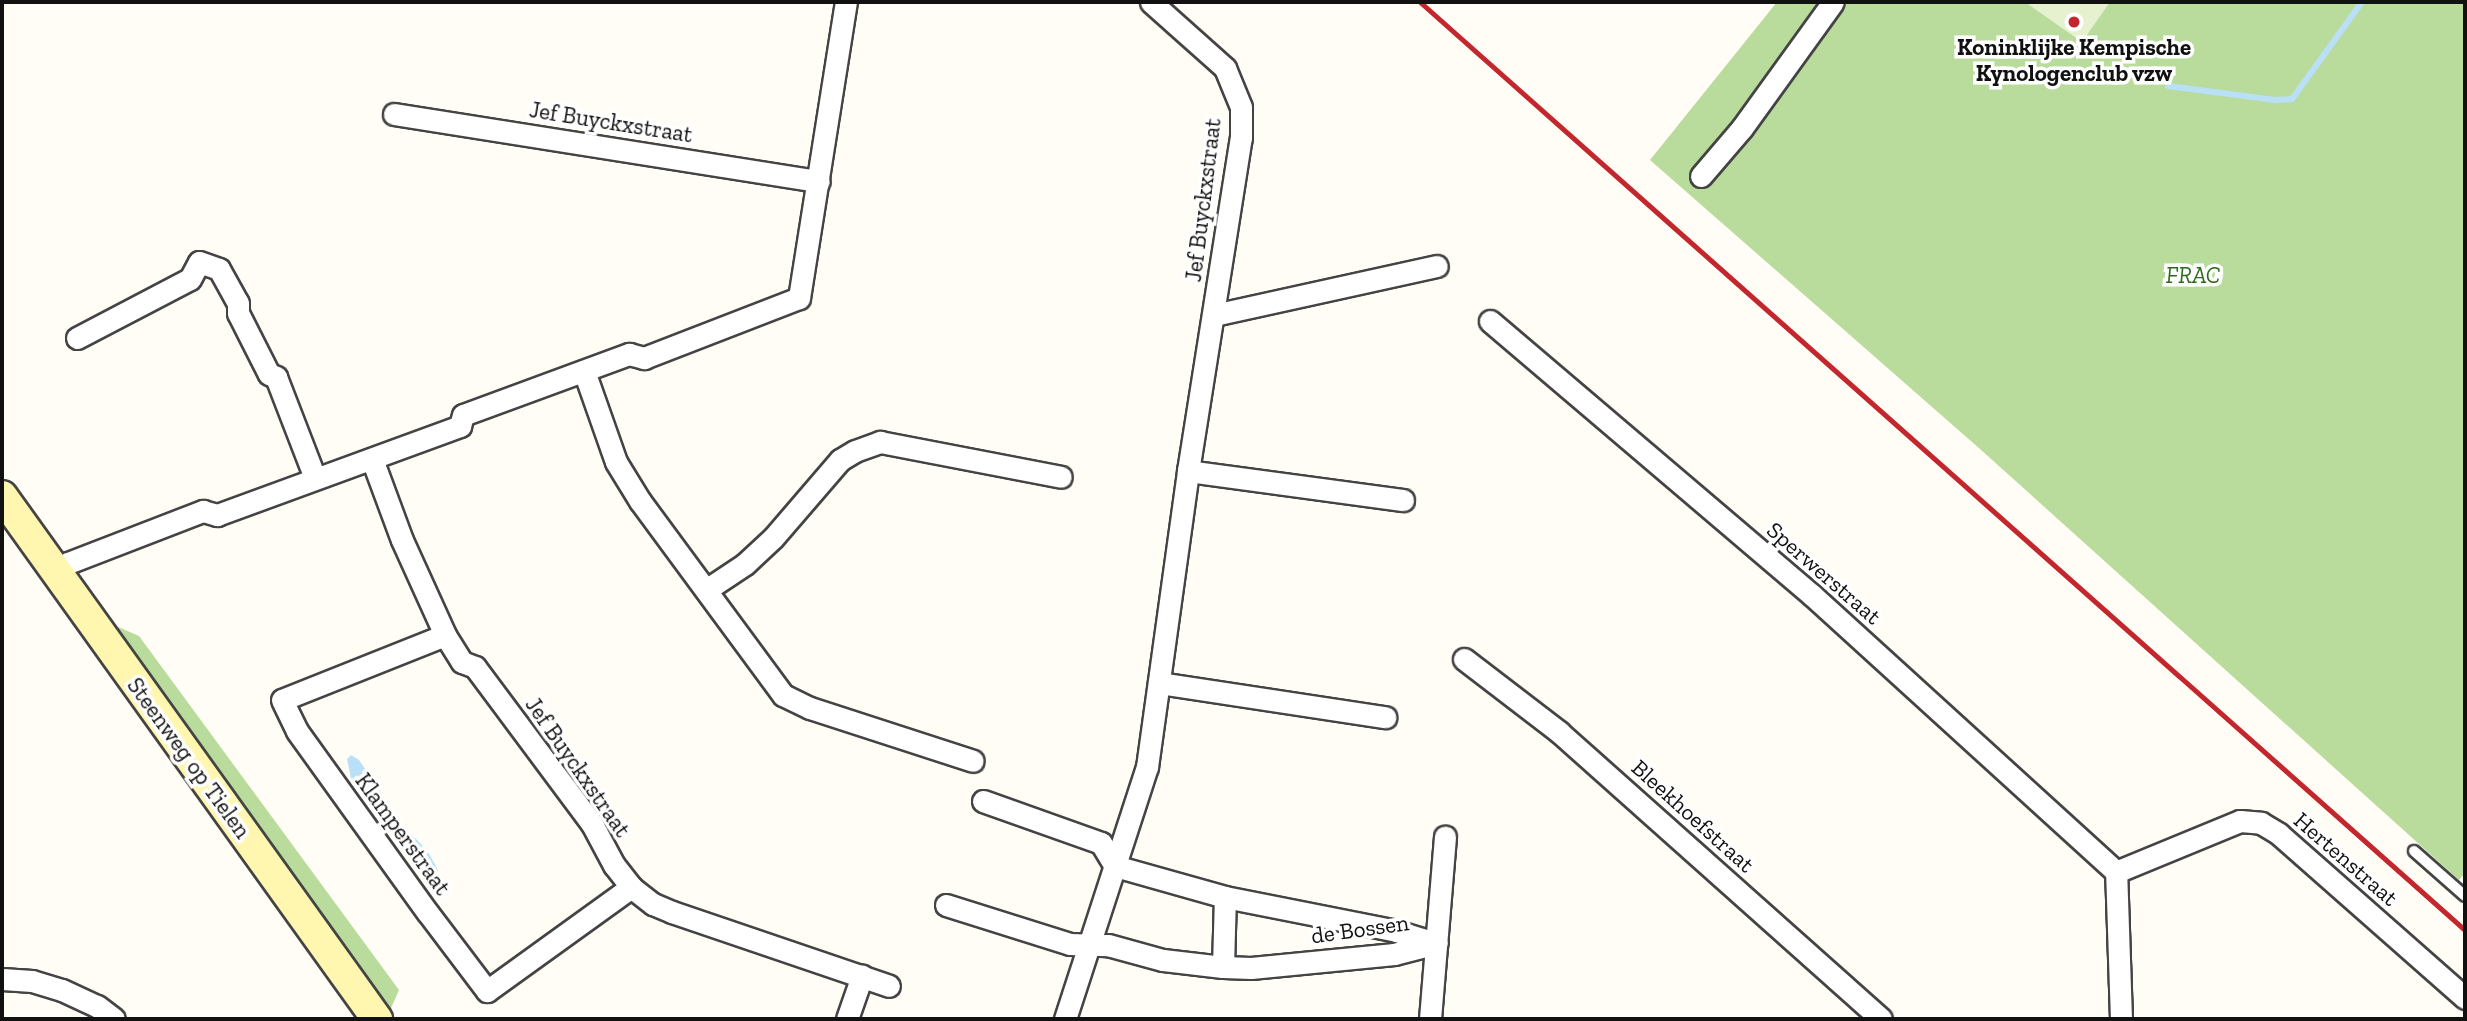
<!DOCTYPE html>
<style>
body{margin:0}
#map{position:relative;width:2467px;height:1021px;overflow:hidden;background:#fffdf5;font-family:"Zilla Slab",serif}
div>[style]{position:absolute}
.forest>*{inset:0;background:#b9dc9c}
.pitch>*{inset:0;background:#e6f2cf}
.water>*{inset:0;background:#b9e0f7}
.stream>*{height:6px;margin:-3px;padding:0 3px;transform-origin:3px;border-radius:3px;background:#b9e0f7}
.roads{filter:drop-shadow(2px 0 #444) drop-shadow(-2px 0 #444) drop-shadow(0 2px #444) drop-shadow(0 -2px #444)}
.lane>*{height:10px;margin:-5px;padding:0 5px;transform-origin:5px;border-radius:5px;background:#fff}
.street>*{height:21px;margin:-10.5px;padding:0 10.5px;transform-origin:10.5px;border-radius:10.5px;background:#fff}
.secondary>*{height:30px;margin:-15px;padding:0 15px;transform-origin:15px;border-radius:15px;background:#fff6b0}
.rail>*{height:5px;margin:-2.5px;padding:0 2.5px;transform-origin:2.5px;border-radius:2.5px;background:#c4262e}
.dots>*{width:19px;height:19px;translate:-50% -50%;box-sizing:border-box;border:4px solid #fff;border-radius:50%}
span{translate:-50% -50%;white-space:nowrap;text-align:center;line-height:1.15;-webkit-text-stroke:7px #fff;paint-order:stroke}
.poi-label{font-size:23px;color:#111;font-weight:700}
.street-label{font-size:23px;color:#111}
.park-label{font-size:23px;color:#2f6b1f;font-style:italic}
.frame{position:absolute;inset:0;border:4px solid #111;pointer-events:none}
</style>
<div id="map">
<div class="forest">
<div style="clip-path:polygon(1777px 2px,2465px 2px,2465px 873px,2459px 880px,1980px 449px,1650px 160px)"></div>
<div style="clip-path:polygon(102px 620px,139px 636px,399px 990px,388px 1015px)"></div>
</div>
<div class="pitch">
<div style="clip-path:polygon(2025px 2px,2110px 2px,2082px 42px)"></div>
</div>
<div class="water">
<div style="clip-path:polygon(351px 755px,359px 760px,382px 794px,386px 806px,379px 811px,351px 778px,347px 759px)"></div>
<div style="clip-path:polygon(390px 813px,427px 850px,438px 870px,436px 877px,426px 878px,414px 863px,384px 818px)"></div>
</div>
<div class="stream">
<div style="left:2168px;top:86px;width:108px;rotate:7.5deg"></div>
<div style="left:2275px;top:100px;width:17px;rotate:-3deg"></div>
<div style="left:2292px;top:99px;width:120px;rotate:-54.2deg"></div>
</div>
<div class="roads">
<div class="lane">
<div style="left:2414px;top:851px;width:68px;rotate:41.4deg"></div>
</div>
<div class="street">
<div style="left:394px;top:114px;width:430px;rotate:9deg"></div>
<div style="left:1701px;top:176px;width:63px;rotate:-49.5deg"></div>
<div style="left:1742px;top:128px;width:155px;rotate:-54.2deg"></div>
<div style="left:1214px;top:315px;width:228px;rotate:-12.4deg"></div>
<div style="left:1490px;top:321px;width:423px;rotate:40.4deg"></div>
<div style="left:1812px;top:595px;width:411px;rotate:42.3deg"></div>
<div style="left:77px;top:338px;width:127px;rotate:-27.6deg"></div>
<div style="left:190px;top:279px;width:19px;rotate:-62deg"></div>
<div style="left:199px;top:262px;width:21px;rotate:19deg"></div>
<div style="left:219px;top:269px;width:39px;rotate:61deg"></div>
<div style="left:238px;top:303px;width:10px;rotate:90deg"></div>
<div style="left:238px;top:313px;width:68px;rotate:63.1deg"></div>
<div style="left:269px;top:374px;width:8px;rotate:23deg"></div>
<div style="left:276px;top:377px;width:108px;rotate:68.9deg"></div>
<div style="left:584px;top:371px;width:96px;rotate:70.6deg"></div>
<div style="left:616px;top:462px;width:46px;rotate:58.4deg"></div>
<div style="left:640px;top:501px;width:241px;rotate:53.6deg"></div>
<div style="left:783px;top:695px;width:30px;rotate:26deg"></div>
<div style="left:810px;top:708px;width:171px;rotate:18deg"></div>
<div style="left:372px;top:459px;width:86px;rotate:69.7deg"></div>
<div style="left:402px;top:540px;width:104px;rotate:65.6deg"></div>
<div style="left:445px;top:635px;width:32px;rotate:58deg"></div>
<div style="left:462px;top:662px;width:14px;rotate:21deg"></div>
<div style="left:475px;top:667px;width:196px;rotate:53.3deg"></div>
<div style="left:592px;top:824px;width:47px;rotate:61.8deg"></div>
<div style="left:614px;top:865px;width:28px;rotate:52deg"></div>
<div style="left:631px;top:887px;width:28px;rotate:38deg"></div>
<div style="left:653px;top:904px;width:21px;rotate:23deg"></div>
<div style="left:672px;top:912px;width:229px;rotate:18.8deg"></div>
<div style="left:1188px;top:471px;width:217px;rotate:7.7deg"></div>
<div style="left:56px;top:574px;width:16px;rotate:-43deg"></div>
<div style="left:68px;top:563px;width:145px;rotate:-21.1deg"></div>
<div style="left:203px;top:511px;width:15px;rotate:16deg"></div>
<div style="left:217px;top:515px;width:259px;rotate:-20.1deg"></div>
<div style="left:460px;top:426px;width:11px;rotate:-75deg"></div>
<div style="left:463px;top:415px;width:177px;rotate:-20.2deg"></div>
<div style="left:629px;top:354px;width:16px;rotate:15deg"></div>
<div style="left:644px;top:358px;width:166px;rotate:-21.2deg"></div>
<div style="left:799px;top:298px;width:300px;rotate:-81deg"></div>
<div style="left:706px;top:590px;width:47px;rotate:-33.7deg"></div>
<div style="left:745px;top:564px;width:38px;rotate:-43deg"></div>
<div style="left:773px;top:538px;width:103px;rotate:-49.3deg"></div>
<div style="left:840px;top:460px;width:17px;rotate:-31deg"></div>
<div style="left:855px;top:451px;width:27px;rotate:-20deg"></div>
<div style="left:880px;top:442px;width:184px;rotate:10.9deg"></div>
<div style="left:445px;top:635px;width:175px;rotate:158.3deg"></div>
<div style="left:282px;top:700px;width:34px;rotate:64deg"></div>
<div style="left:297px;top:731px;width:224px;rotate:54.3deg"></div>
<div style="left:428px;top:913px;width:98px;rotate:52.9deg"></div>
<div style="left:487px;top:991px;width:178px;rotate:-35.8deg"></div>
<div style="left:1464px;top:659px;width:120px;rotate:37.5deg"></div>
<div style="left:1559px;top:732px;width:431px;rotate:41.7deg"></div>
<div style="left:1159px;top:683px;width:229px;rotate:8.6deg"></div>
<div style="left:983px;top:801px;width:125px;rotate:19.6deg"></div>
<div style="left:1101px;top:843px;width:27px;rotate:59deg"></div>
<div style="left:1115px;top:866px;width:114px;rotate:15.7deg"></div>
<div style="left:1225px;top:897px;width:174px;rotate:11.2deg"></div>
<div style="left:1396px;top:931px;width:41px;rotate:17.1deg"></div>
<div style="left:946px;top:905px;width:130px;rotate:17.5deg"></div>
<div style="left:1070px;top:944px;width:38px;rotate:2deg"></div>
<div style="left:1108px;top:945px;width:57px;rotate:15.3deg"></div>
<div style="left:1163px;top:960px;width:60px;rotate:6.7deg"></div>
<div style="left:1223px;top:967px;width:28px;rotate:2deg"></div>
<div style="left:1251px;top:968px;width:144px;rotate:-5.6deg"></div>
<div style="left:1394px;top:954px;width:44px;rotate:-14.3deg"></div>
<div style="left:1223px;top:967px;width:70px;rotate:-88.4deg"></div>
<div style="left:2px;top:979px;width:30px;rotate:4deg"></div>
<div style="left:32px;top:981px;width:31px;rotate:17deg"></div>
<div style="left:62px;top:990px;width:38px;rotate:25deg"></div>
<div style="left:97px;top:1006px;width:21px;rotate:37deg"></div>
<div style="left:847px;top:1019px;width:46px;rotate:-70.8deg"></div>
<div style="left:1065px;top:1019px;width:265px;rotate:-72deg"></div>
<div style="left:1147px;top:767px;width:299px;rotate:-82.1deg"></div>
<div style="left:1188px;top:471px;width:337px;rotate:-81deg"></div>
<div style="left:1241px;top:138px;width:31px;rotate:-90deg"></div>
<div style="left:1241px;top:107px;width:42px;rotate:-112.3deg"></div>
<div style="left:1225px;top:68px;width:99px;rotate:-138.3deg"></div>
<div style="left:1430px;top:1019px;width:183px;rotate:-85.3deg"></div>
<div style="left:2121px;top:1019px;width:147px;rotate:-91.9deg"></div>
<div style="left:2116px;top:872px;width:134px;rotate:-22.4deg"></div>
<div style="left:2240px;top:821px;width:21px;rotate:5deg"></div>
<div style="left:2261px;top:823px;width:21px;rotate:31deg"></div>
<div style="left:2279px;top:834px;width:248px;rotate:41.4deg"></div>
</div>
<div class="secondary">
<div style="left:2px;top:496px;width:644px;rotate:54.36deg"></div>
</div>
</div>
<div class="rail">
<div style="left:1420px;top:2px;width:1398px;rotate:41.61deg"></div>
</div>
<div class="dots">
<div style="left:2074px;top:22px;background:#c4262e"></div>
</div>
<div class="poi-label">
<span style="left:2074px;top:60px">Koninklijke Kempische<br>Kynologenclub vzw</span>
</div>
<div class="street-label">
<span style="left:611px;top:122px;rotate:9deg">Jef Buyckxstraat</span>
<span style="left:1203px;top:200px;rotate:-83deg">Jef Buyckxstraat</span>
<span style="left:1824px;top:573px;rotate:41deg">Sperwerstraat</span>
<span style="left:189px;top:758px;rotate:54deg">Steenweg op Tielen</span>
<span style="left:578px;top:767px;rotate:55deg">Jef Buyckxstraat</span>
<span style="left:1693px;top:816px;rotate:42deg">Bleekhoefstraat</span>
<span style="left:403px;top:834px;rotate:54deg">Klamperstraat</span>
<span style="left:2346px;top:859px;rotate:41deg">Hertenstraat</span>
<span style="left:1360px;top:929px;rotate:-8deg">de Bossen</span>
</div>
<div class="park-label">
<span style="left:2193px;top:275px">FRAC</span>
</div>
<div class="frame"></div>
</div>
